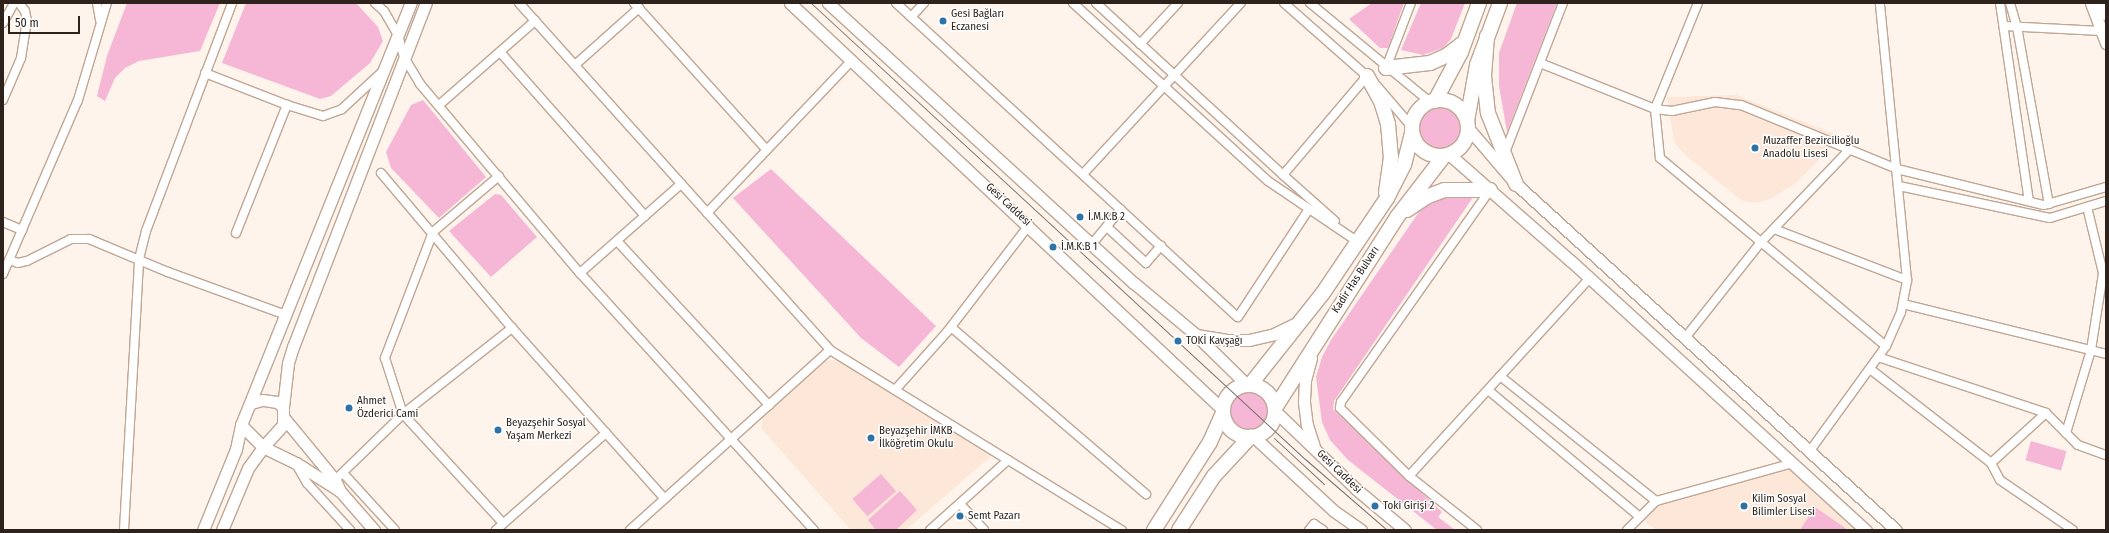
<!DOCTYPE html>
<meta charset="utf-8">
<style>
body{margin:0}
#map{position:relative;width:2109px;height:533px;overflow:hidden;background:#fff4ec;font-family:"Fira Sans Condensed",sans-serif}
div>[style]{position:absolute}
.built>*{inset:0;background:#fce7d9}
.green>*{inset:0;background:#f6b6d5;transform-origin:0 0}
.round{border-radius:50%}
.roads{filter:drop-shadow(1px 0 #c0a694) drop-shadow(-1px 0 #c0a694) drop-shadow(0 1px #c0a694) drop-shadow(0 -1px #c0a694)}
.street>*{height:8px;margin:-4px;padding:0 4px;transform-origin:4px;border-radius:4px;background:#fff}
.secondary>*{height:11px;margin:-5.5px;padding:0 5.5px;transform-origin:5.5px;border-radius:5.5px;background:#fff}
.highway>*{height:14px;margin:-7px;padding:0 7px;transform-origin:7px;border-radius:7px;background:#fff}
.highway>.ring{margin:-7px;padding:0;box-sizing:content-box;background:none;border:14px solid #fff;border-radius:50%}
.tram>*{height:1px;margin:-0.5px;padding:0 0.5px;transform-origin:0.5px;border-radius:0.5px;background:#796e67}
.dots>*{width:11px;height:11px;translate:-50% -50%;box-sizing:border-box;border:2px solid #fff;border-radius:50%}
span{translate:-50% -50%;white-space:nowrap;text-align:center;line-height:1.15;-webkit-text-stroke:3px #fff;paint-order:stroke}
.poi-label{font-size:11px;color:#2d231c}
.left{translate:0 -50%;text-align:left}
.street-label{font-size:11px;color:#2d231c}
.frame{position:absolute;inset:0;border:4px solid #2d231c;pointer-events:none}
.scale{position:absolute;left:8px;top:16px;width:72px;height:18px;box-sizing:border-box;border:2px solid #2d231c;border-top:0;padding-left:5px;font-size:12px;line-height:14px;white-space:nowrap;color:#2d231c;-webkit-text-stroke:3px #fff;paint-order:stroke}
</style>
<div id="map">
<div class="built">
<div style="clip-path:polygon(1736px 95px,1842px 137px,1795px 184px,1772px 198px,1756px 203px,1742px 201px,1683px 153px,1674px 142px,1667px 97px)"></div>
<div style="clip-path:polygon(837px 360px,848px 361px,989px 448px,991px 456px,906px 530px,851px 530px,761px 428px,763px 417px,823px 361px)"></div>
<div style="clip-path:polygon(1791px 467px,1859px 530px,1657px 530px,1646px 523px,1647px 513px,1665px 498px)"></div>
</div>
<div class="green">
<div style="clip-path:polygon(127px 3px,220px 3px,200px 51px,139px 61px,125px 68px,115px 78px,105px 101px,97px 96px,107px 56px)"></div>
<div style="clip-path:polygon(246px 3px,356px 3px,378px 27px,383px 41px,370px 63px,331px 96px,320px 99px,222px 63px)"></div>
<div style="clip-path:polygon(1372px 3px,1404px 3px,1388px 48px,1380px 48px,1349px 19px)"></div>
<div style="clip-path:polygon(1421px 3px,1465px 3px,1451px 39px,1443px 48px,1423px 55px,1401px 50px)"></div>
<div style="clip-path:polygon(1517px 3px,1557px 3px,1507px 132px,1499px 86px,1499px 53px)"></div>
<div style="clip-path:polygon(423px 100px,486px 177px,439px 218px,391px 168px,386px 152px,411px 105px)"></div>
<div class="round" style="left:1418px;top:107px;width:42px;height:42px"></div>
<div style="clip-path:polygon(771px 169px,936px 326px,899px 367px,861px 338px,733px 198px)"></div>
<div style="clip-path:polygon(1476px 193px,1334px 401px,1333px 409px,1442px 512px,1438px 517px,1455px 530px,1437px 530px,1348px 460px,1330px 440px,1322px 422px,1316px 377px,1322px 357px,1331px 340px,1421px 209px,1448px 195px)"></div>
<div style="clip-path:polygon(495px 194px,501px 195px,537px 237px,491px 277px,449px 231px)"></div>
<div class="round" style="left:1230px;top:392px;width:38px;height:38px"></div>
<div style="left:2031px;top:441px;width:37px;height:20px;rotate:16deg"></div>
<div style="left:881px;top:474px;width:23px;height:38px;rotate:49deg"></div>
<div style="clip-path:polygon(900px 491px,917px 510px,896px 530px,876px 530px,868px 520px)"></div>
<div style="clip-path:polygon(1815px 507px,1848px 530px,1800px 530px)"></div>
</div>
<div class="roads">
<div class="street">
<div style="left:97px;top:3px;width:17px;rotate:80deg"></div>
<div style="left:375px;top:3px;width:12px;rotate:42deg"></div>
<div style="left:384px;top:11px;width:28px;rotate:60deg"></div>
<div style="left:398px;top:35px;width:23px;rotate:75deg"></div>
<div style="left:404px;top:57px;width:31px;rotate:59deg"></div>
<div style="left:420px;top:84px;width:248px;rotate:49.8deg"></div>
<div style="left:580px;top:273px;width:348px;rotate:47.7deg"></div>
<div style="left:519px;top:3px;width:466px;rotate:48.1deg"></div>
<div style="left:830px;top:350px;width:343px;rotate:31.7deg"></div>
<div style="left:634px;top:3px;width:198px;rotate:47.9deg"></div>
<div style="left:896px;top:3px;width:464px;rotate:42.6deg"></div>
<div style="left:1238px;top:317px;width:129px;rotate:-56.7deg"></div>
<div style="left:1073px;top:3px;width:264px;rotate:42.4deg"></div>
<div style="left:1268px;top:181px;width:109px;rotate:34.1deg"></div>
<div style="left:1096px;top:3px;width:254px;rotate:42.6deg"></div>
<div style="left:1283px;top:175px;width:130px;rotate:-49.7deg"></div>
<div style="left:1284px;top:3px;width:113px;rotate:41.4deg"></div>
<div style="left:1310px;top:3px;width:156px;rotate:39.5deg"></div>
<div style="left:1698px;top:3px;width:114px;rotate:112.1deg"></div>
<div style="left:1655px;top:109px;width:49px;rotate:84.2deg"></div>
<div style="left:1660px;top:158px;width:294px;rotate:39.8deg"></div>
<div style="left:2000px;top:3px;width:200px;rotate:81.7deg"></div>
<div style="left:2010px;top:3px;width:25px;rotate:74deg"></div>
<div style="left:2017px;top:27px;width:180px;rotate:79.8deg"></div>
<div style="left:911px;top:17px;width:19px;rotate:-47deg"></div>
<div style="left:3px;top:23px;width:23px;rotate:-61deg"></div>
<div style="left:2004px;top:26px;width:97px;rotate:3deg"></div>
<div style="left:1140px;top:44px;width:56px;rotate:-47.2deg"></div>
<div style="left:500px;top:52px;width:219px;rotate:48.5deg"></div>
<div style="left:1540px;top:63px;width:124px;rotate:21.8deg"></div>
<div style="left:1655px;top:109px;width:17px;rotate:7deg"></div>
<div style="left:1672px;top:111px;width:44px;rotate:-11.8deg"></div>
<div style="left:1715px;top:102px;width:26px;rotate:7deg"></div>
<div style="left:1741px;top:105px;width:169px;rotate:22.3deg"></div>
<div style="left:1897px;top:169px;width:151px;rotate:13.8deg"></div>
<div style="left:2044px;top:205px;width:65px;rotate:-16.2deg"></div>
<div style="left:575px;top:65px;width:86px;rotate:-41.7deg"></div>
<div style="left:1386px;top:68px;width:70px;rotate:-69deg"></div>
<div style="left:205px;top:73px;width:88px;rotate:21.3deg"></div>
<div style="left:287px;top:105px;width:38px;rotate:17deg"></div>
<div style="left:323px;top:116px;width:20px;rotate:-20deg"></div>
<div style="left:342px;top:109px;width:56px;rotate:-42.8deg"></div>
<div style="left:1377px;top:86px;width:54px;rotate:49.5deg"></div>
<div style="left:3px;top:100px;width:46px;rotate:-66.8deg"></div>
<div style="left:21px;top:58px;width:37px;rotate:-81deg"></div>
<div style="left:27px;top:21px;width:10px;rotate:-101deg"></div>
<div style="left:25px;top:11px;width:10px;rotate:-127deg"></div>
<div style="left:439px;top:105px;width:128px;rotate:-41.2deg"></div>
<div style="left:1504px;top:155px;width:163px;rotate:-68.8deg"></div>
<div style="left:381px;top:173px;width:203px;rotate:49.8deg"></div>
<div style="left:512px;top:328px;width:229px;rotate:48.2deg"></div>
<div style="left:1083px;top:174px;width:233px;rotate:-47.3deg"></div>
<div style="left:1283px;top:175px;width:69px;rotate:41.5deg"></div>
<div style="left:499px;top:176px;width:87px;rotate:139.7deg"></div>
<div style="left:433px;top:232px;width:135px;rotate:110.9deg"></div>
<div style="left:385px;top:358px;width:59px;rotate:72.2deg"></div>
<div style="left:403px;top:414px;width:148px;rotate:47.5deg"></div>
<div style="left:1899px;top:186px;width:154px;rotate:12deg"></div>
<div style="left:2050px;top:218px;width:59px;rotate:-16.9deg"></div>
<div style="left:707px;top:213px;width:211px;rotate:-46.5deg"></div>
<div style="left:3px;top:222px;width:21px;rotate:23deg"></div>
<div style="left:1107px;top:227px;width:53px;rotate:42.7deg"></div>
<div style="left:1146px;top:263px;width:23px;rotate:-49deg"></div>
<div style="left:1774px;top:229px;width:142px;rotate:21deg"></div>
<div style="left:236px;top:233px;width:138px;rotate:-68.3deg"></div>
<div style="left:617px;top:241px;width:224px;rotate:47.2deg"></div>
<div style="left:1092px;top:244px;width:45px;rotate:-50.4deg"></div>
<div style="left:9px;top:260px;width:9px;rotate:18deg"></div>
<div style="left:18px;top:263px;width:9px;rotate:-13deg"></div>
<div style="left:27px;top:261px;width:49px;rotate:-26.6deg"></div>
<div style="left:71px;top:239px;width:18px"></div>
<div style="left:89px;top:239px;width:86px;rotate:22.7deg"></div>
<div style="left:168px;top:272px;width:126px;rotate:20deg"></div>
<div style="left:580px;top:273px;width:135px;rotate:-41.4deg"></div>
<div style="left:3px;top:274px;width:189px;rotate:-66.7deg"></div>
<div style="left:78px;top:100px;width:101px;rotate:-73.4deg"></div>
<div style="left:1903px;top:304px;width:209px;rotate:13.8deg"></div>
<div style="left:951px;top:327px;width:257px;rotate:40.6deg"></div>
<div style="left:1685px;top:338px;width:124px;rotate:-51.6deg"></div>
<div style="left:1762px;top:241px;width:127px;rotate:-46.3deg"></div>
<div style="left:1878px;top:357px;width:177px;rotate:18.4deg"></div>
<div style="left:2046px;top:413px;width:45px;rotate:45deg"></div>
<div style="left:2078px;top:445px;width:30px;rotate:20deg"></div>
<div style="left:1870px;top:369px;width:153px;rotate:37.8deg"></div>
<div style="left:1500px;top:376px;width:200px;rotate:38.7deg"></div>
<div style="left:895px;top:390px;width:78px;rotate:-48.1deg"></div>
<div style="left:947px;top:332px;width:135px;rotate:-52.5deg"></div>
<div style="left:1488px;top:390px;width:198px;rotate:39.9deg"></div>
<div style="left:2046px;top:413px;width:74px;rotate:137.7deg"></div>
<div style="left:1991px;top:463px;width:19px;rotate:62deg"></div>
<div style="left:2000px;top:480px;width:88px;rotate:34.4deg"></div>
<div style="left:2066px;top:433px;width:87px;rotate:-73.2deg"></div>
<div style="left:2091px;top:350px;width:78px;rotate:-81.1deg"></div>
<div style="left:2103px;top:273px;width:68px;rotate:-103.6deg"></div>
<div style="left:1809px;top:452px;width:131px;rotate:-54deg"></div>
<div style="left:1886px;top:346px;width:37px;rotate:-66deg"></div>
<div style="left:1901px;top:312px;width:33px;rotate:-79deg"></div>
<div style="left:1907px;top:280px;width:278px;rotate:-95.6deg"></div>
<div style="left:296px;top:464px;width:22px;rotate:60deg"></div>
<div style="left:307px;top:483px;width:64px;rotate:47.5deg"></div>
<div style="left:343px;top:473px;width:77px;rotate:47.6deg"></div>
<div style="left:1409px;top:476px;width:268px;rotate:-47.6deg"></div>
<div style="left:335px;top:480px;width:95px;rotate:-44.1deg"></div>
<div style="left:403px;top:414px;width:139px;rotate:-38.3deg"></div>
<div style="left:960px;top:504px;width:35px;rotate:47deg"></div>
<div style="left:124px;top:530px;width:271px;rotate:-86.8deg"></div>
<div style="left:139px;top:259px;width:29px;rotate:-76deg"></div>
<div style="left:146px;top:231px;width:244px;rotate:-69.3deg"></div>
<div style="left:496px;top:530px;width:147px;rotate:-41.4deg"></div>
<div style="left:630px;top:530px;width:269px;rotate:-42deg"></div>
<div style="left:930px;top:530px;width:105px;rotate:-41.9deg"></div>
<div style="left:1309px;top:530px;width:8px;rotate:-50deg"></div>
<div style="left:1314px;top:524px;width:11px;rotate:34deg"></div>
<div style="left:1477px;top:530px;width:87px;rotate:-141.5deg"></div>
<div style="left:1409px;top:476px;width:97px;rotate:-135.4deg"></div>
<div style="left:1340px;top:408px;width:6px;rotate:-81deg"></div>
<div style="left:1341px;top:402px;width:259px;rotate:-54.9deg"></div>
<div style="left:1627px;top:530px;width:41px;rotate:-45deg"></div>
<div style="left:1656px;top:501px;width:142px;rotate:-15.5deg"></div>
</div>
<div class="secondary">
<div style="left:790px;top:3px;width:594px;rotate:43.23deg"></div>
<div style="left:828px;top:3px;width:415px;rotate:42.5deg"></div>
<div style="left:1134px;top:283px;width:80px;rotate:39.9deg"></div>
<div style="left:1195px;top:334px;width:73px;rotate:44.4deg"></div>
<div style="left:2091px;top:3px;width:43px;rotate:69.4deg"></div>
<div style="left:2102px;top:3px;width:12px;rotate:70deg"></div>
<div style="left:1468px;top:128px;width:74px;rotate:49.4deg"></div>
<div style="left:1516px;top:184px;width:514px;rotate:42.32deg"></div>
<div style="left:1450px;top:155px;width:162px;rotate:41.3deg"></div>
<div style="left:1572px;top:262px;width:398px;rotate:42.4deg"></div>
<div style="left:1196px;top:335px;width:33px;rotate:9deg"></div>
<div style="left:1229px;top:340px;width:20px"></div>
<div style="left:1249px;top:340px;width:26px;rotate:-13deg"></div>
<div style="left:1274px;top:334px;width:28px;rotate:-26deg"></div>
<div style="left:1311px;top:358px;width:24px;rotate:105deg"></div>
<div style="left:1305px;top:381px;width:21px;rotate:93deg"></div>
<div style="left:1304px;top:402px;width:23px;rotate:83deg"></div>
<div style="left:1307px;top:425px;width:22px;rotate:72deg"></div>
<div style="left:283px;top:407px;width:44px;rotate:-83.5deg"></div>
<div style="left:288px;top:363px;width:17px;rotate:-73deg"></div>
<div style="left:293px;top:347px;width:369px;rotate:-68.9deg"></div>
<div style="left:1275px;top:411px;width:112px;rotate:43.9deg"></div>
<div style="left:1356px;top:489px;width:64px;rotate:39.9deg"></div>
<div style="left:284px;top:418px;width:80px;rotate:50.6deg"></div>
<div style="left:335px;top:480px;width:12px;rotate:66deg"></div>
<div style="left:340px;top:491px;width:52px;rotate:48.9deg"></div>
<div style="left:241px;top:425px;width:31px;rotate:45deg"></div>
<div style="left:263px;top:447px;width:30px;rotate:-48deg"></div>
<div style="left:283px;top:425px;width:18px;rotate:-90deg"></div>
<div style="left:283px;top:407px;width:8px;rotate:-140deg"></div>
<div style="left:277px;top:402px;width:15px;rotate:-172deg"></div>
<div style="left:262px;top:400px;width:11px;rotate:165deg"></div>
<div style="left:1253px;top:436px;width:110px;rotate:42.8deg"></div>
<div style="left:1334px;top:511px;width:33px;rotate:35deg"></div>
<div style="left:203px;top:530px;width:87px;rotate:-67.8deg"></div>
<div style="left:236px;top:449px;width:25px;rotate:-78deg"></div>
<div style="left:241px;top:425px;width:455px;rotate:-68.1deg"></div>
<div style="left:222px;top:530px;width:67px;rotate:-67.2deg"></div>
<div style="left:248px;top:468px;width:26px;rotate:-54deg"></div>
<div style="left:263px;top:447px;width:37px;rotate:26deg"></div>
<div style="left:296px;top:463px;width:52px;rotate:32.5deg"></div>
</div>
<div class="highway">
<div style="left:1487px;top:36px;width:40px;rotate:94.3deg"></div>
<div style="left:1484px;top:76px;width:37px;rotate:84deg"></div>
<div style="left:1488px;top:113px;width:76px;rotate:68.5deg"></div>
<div style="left:1386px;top:68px;width:44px;rotate:-6.5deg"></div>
<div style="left:1430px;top:63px;width:17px;rotate:-24deg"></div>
<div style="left:1446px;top:56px;width:20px;rotate:-37deg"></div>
<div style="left:1367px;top:76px;width:29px;rotate:61deg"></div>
<div style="left:1381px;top:101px;width:24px;rotate:73deg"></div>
<div style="left:1388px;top:124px;width:33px;rotate:85deg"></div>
<div style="left:1391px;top:157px;width:36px;rotate:98deg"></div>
<div class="ring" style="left:1412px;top:100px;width:42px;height:42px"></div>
<div style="left:1435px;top:101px;width:55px;rotate:-62deg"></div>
<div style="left:1461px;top:52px;width:52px;rotate:-69.8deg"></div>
<div style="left:1467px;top:121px;width:57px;rotate:-79.9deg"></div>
<div style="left:1477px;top:65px;width:66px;rotate:-69.6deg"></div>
<div style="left:1407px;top:210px;width:23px;rotate:-34deg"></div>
<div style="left:1426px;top:197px;width:19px;rotate:-21deg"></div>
<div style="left:1444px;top:190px;width:46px"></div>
<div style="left:1250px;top:385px;width:117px;rotate:-51.6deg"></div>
<div style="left:1323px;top:293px;width:115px;rotate:-56deg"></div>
<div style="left:1387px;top:198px;width:37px;rotate:-63deg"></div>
<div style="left:1404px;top:165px;width:32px;rotate:-76deg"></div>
<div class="ring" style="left:1223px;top:385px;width:38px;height:38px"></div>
<div style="left:1275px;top:408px;width:227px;rotate:-57.4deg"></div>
<div style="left:1397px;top:217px;width:77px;rotate:-52.4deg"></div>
<div style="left:1154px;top:530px;width:104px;rotate:-57.5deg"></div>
<div style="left:1210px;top:442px;width:32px;rotate:-66deg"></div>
<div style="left:1179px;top:530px;width:64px;rotate:-57.1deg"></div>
<div style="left:1214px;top:476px;width:54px;rotate:-47.2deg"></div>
</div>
</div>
<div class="tram">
<div style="left:811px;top:3px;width:672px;rotate:42.71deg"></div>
<div style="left:1305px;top:459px;width:108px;rotate:40.9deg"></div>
<div style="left:1274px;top:438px;width:68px;rotate:42.6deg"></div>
</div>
<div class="dots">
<div style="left:943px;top:21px;background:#2e73a8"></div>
<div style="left:1755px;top:148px;background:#2e73a8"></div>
<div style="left:1080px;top:217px;background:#2e73a8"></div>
<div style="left:1053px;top:247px;background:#2e73a8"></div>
<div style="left:1178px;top:341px;background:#2e73a8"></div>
<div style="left:349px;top:408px;background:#2e73a8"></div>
<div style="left:498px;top:430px;background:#2e73a8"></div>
<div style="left:871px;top:438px;background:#2e73a8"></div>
<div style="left:1375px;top:506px;background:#2e73a8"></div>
<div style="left:1744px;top:506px;background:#2e73a8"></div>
<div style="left:960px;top:516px;background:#2e73a8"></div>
</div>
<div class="poi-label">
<span class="left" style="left:951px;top:21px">Gesi Bağları<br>Eczanesi</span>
<span class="left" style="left:1763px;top:148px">Muzaffer Bezircilioğlu<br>Anadolu Lisesi</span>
<span class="left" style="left:1088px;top:217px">İ.M.K.B 2</span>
<span class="left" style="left:1061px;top:247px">İ.M.K.B 1</span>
<span class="left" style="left:1186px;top:341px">TOKİ Kavşağı</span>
<span class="left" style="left:357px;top:408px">Ahmet<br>Özderici Cami</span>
<span class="left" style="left:506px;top:430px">Beyazşehir Sosyal<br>Yaşam Merkezi</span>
<span class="left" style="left:879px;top:438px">Beyazşehir İMKB<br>İlköğretim Okulu</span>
<span class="left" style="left:1752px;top:506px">Kilim Sosyal<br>Bilimler Lisesi</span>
<span class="left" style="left:1383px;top:506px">Toki Girişi 2</span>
<span class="left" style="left:968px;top:516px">Semt Pazarı</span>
</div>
<div class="street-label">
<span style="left:1008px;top:205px;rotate:43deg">Gesi Caddesi</span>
<span style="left:1356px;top:280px;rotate:-57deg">Kadir Has Bulvarı</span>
<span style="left:1339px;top:472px;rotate:44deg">Gesi Caddesi</span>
</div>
<div class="frame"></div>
<div class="scale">50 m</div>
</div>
